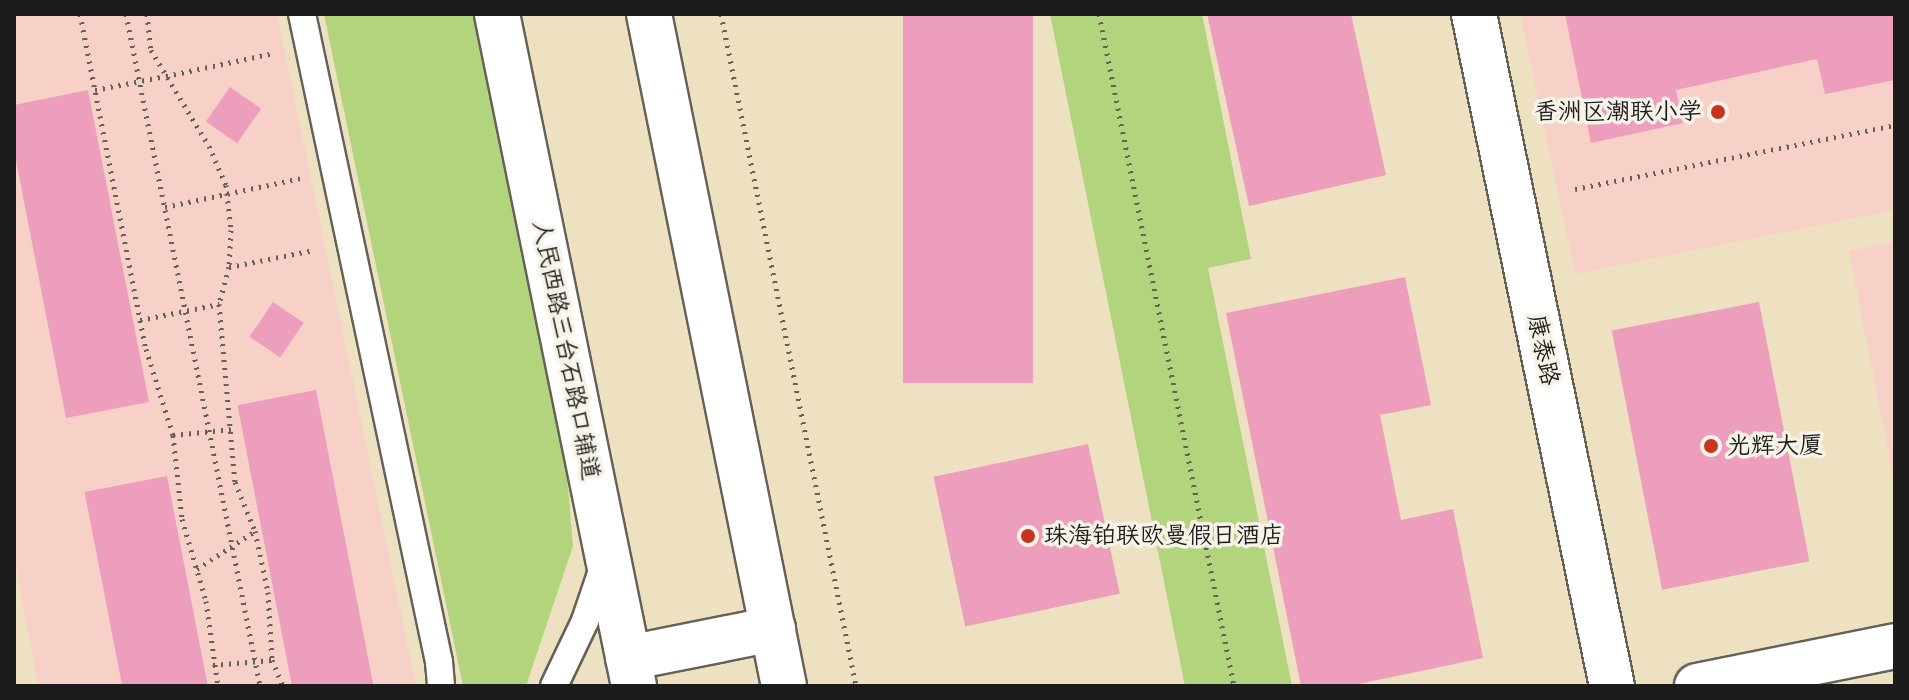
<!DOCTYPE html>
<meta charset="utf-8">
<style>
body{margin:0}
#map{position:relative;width:1909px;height:700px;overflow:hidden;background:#ede1c2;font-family:Sriracha,"LXGW WenKai TC",sans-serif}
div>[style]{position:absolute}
.built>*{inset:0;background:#f7d1c7}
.green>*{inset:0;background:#b1d47c}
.building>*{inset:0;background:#ed9ebc;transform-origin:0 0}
.path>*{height:5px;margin-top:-2.5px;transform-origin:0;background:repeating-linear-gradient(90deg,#656156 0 2px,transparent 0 8px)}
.roads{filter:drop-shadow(2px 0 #656156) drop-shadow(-2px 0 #656156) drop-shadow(0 2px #656156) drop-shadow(0 -2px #656156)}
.lane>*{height:26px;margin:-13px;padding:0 13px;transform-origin:13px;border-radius:13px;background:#fff}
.street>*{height:44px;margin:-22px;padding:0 22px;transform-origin:22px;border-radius:22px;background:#fff}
.primary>*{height:44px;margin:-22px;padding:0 22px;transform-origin:22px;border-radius:22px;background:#fff}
.path-bridge>*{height:5px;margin-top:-2.5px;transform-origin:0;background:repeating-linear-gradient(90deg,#656156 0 2px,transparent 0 8px)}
.dots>*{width:22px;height:22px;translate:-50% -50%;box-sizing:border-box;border:4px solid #f7f3e8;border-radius:50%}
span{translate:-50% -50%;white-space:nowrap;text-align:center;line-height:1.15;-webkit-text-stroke:7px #f7f3e8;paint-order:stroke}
.poi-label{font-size:24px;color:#1c1c1c}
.right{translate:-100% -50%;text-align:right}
.left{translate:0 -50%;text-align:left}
.street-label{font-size:24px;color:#1c1c1c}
.frame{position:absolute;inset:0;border:16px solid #1c1c1c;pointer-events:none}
</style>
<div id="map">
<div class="built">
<div style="clip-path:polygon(14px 14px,277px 14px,416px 686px,38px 686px,14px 558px)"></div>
<div style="clip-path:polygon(1520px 14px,1895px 14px,1895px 210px,1575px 274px)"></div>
<div style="clip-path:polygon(1895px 242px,1895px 487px,1849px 251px)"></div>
</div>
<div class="green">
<div style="clip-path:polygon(324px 14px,475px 14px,566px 464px,573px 546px,526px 686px,463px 686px)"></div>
<div style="clip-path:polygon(1050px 14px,1202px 14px,1251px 259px,1208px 268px,1292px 686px,1185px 686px)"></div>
</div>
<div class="building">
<div style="left:903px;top:14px;width:130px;height:369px"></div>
<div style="clip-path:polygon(1207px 14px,1351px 14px,1386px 175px,1249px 206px)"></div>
<div style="clip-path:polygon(1565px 14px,1895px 14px,1895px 80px,1825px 94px,1817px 59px,1676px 90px,1683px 123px,1591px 143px)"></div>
<div style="left:230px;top:87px;width:38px;height:42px;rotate:35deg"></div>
<div style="clip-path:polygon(88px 90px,149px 402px,66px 418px,14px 150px,14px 105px)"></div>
<div style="clip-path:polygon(1405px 277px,1431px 405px,1380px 415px,1401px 520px,1453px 509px,1483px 658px,1349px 686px,1301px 686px,1226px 313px)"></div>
<div style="left:273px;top:302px;width:37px;height:42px;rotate:34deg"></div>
<div style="left:1759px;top:302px;width:264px;height:150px;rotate:79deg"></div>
<div style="left:316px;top:390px;width:302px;height:80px;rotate:79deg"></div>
<div style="left:1088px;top:444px;width:153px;height:158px;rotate:78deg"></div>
<div style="left:167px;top:476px;width:214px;height:84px;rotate:79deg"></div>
</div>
<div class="path">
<div style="left:80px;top:14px;width:341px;rotate:78.9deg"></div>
<div style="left:146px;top:349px;width:90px;rotate:72.6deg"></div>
<div style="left:173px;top:435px;width:84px;rotate:83.9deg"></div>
<div style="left:182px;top:519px;width:85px;rotate:73.7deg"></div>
<div style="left:206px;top:601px;width:86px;rotate:82deg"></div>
<div style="left:126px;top:14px;width:685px;rotate:78.72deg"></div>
<div style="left:721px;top:14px;width:685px;rotate:78.64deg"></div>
<div style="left:1099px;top:14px;width:685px;rotate:78.64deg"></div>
<div style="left:166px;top:76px;width:110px;rotate:-12deg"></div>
<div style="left:1575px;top:189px;width:326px;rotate:-11.3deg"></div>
<div style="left:165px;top:207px;width:139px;rotate:-12deg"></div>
<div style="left:229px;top:267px;width:87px;rotate:-11.3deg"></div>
</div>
<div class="roads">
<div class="lane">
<div style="left:302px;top:14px;width:662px;rotate:78.06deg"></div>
<div style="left:439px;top:662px;width:24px;rotate:85deg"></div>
<div style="left:554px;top:686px;width:72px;rotate:-64.5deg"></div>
<div style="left:585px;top:621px;width:62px;rotate:-71.3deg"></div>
</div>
<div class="street">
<div style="left:1474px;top:14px;width:686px;rotate:78.4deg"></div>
<div style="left:1697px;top:686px;width:202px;rotate:-11.4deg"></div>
</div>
<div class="primary">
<div style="left:497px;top:14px;width:686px;rotate:78.48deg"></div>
<div style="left:649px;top:14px;width:685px;rotate:78.64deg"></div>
<div style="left:628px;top:658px;width:148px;rotate:-11.3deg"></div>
</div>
</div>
<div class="path-bridge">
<div style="left:147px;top:14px;width:36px;rotate:84deg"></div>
<div style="left:151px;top:50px;width:112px;rotate:58.9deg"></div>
<div style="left:209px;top:146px;width:43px;rotate:66.4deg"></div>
<div style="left:226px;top:185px;width:45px;rotate:83.7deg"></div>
<div style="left:231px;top:230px;width:37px;rotate:93deg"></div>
<div style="left:229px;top:267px;width:38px;rotate:105deg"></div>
<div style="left:219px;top:304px;width:179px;rotate:84.9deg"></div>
<div style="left:235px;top:482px;width:53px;rotate:67.8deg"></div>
<div style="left:255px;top:531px;width:62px;rotate:78deg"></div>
<div style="left:268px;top:592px;width:68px;rotate:86.6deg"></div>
<div style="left:272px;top:660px;width:28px;rotate:67deg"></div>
<div style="left:95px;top:90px;width:72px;rotate:-11.2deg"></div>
<div style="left:140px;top:320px;width:81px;rotate:-11.4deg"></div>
<div style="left:173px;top:435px;width:60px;rotate:-5.7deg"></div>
<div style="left:197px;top:569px;width:69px;rotate:-33.2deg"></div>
<div style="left:213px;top:665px;width:59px;rotate:-4.8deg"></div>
</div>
<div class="dots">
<div style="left:1718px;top:112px;background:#c8321e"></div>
<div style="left:1711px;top:446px;background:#c8321e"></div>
<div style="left:1028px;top:536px;background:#c8321e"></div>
</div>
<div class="poi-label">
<span class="right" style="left:1702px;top:112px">香洲区潮联小学</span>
<span class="left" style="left:1727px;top:446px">光辉大厦</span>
<span class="left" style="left:1044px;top:536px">珠海铂联欧曼假日酒店</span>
</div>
<div class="street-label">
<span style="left:566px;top:350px;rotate:79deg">人民西路三台石路口辅道</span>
<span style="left:1543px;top:350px;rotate:78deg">康泰路</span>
</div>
<div class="frame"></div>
</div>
